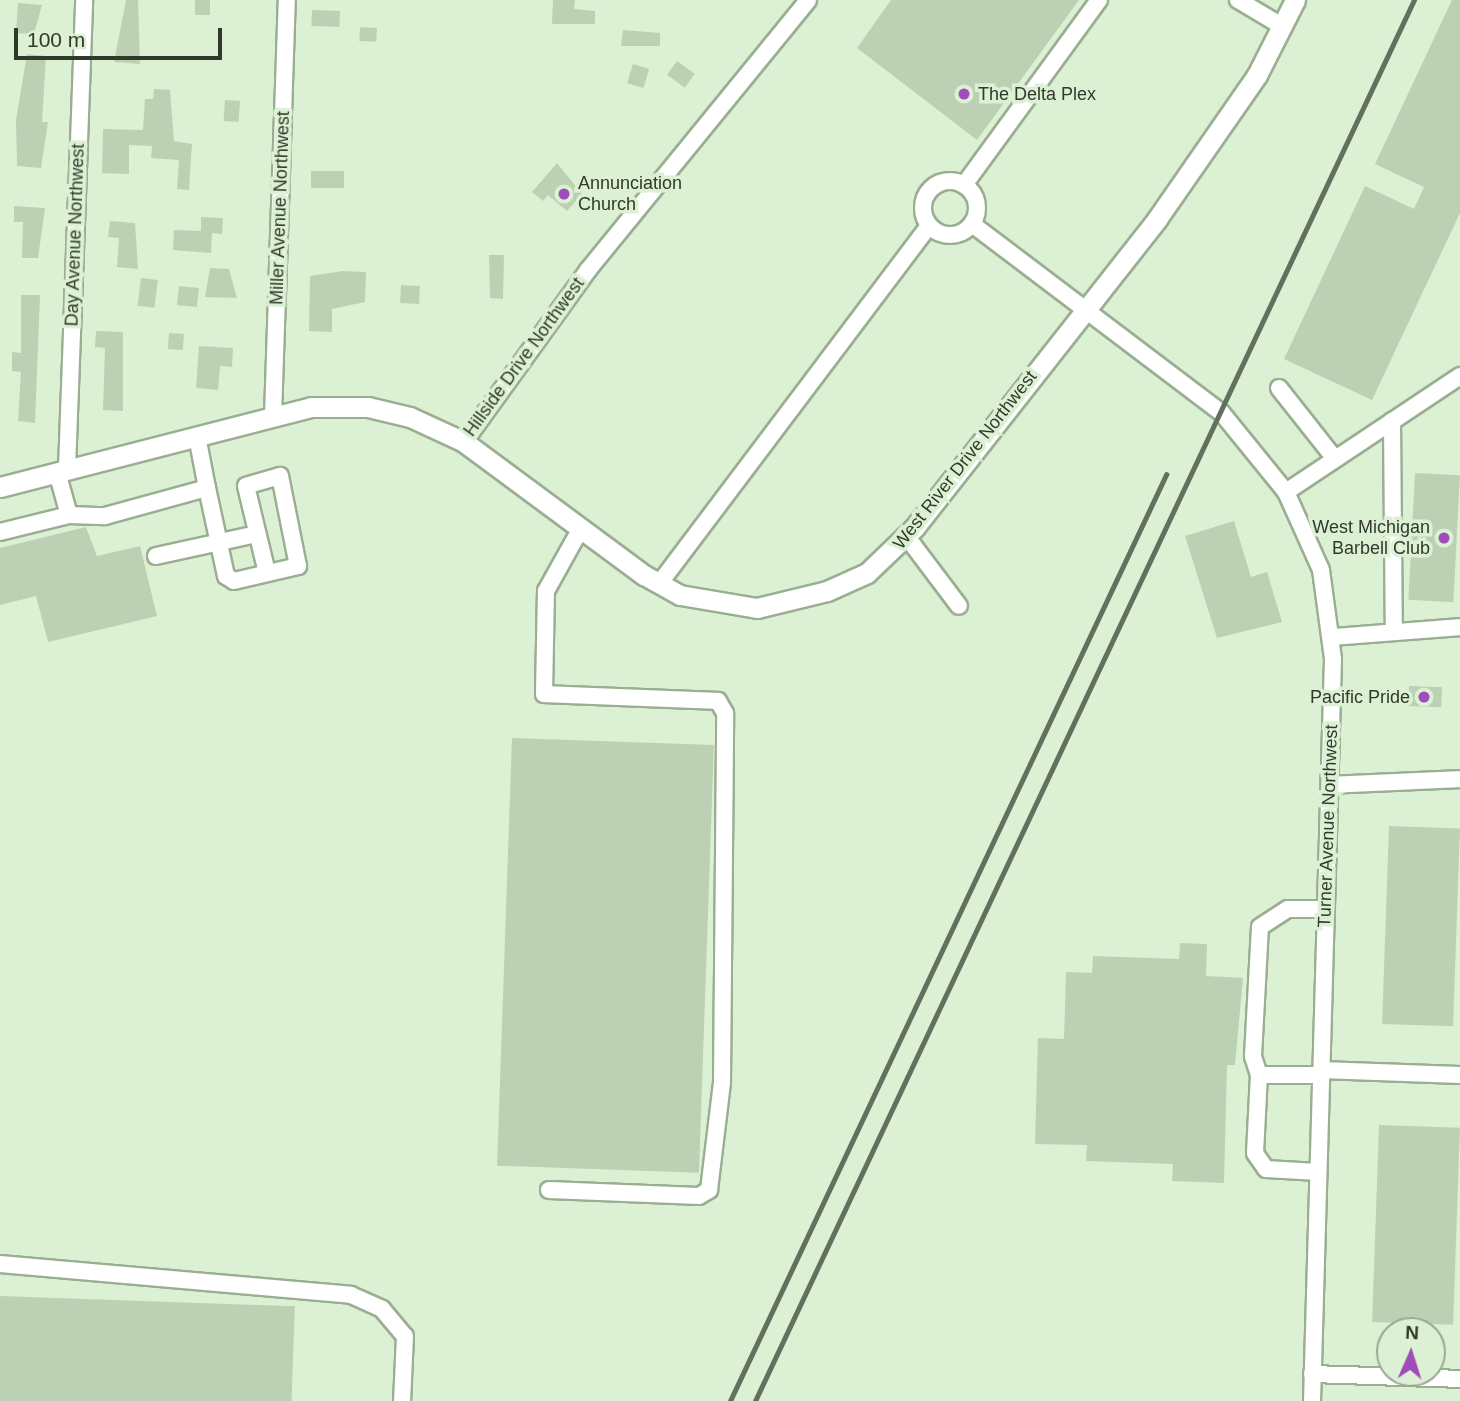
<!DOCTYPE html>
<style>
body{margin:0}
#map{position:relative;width:1460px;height:1401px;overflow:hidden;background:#dcf1d4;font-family:Helvetica,sans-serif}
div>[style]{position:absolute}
.building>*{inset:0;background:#bcd1b4;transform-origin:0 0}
.roads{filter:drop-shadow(2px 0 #9aae92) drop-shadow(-2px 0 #9aae92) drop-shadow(0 2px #9aae92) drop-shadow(0 -2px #9aae92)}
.minor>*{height:16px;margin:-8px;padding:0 8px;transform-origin:8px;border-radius:8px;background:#fff}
.minor>.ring{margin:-8px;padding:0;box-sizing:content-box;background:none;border:16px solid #fff;border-radius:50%}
.major>*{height:19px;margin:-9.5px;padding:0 9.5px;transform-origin:9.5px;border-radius:9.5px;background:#fff}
.rail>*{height:4.5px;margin:-2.25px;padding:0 2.25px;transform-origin:2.25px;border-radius:2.25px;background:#64705f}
.dots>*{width:19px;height:19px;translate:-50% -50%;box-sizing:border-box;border:4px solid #dcf1d4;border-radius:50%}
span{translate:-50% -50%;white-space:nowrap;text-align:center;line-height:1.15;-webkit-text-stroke:7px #dcf1d4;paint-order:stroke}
.poi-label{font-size:18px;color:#31392d}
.left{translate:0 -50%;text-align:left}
.right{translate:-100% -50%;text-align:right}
.street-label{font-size:18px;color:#31392d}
.north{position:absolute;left:1376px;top:1317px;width:70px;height:70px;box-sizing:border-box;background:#dcf1d4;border:2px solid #98a791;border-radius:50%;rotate:3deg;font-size:19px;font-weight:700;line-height:28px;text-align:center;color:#31392d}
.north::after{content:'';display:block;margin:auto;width:24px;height:32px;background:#a04cba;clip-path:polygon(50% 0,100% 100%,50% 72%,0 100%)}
.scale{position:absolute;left:14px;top:28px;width:208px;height:32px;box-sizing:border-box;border:4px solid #31392d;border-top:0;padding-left:9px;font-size:21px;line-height:24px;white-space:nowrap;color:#31392d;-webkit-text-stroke:5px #dcf1d4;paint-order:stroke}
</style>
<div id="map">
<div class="building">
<div style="clip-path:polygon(126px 0,138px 0,140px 64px,114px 62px)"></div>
<div style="left:195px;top:0;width:15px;height:15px"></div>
<div style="clip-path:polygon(553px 0,575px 0,574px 9px,595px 11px,595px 24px,552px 24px)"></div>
<div style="clip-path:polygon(891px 0,1079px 0,977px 140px,857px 48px)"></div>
<div style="clip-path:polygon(1452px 0,1460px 0,1460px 213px,1372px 400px,1284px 359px,1365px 186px,1414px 209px,1424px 187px,1375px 164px)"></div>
<div style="clip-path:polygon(18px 3px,42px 5px,34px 34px,16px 33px)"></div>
<div style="left:312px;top:10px;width:28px;height:16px;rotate:2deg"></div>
<div style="left:360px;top:27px;width:17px;height:14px;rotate:3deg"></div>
<div style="clip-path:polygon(623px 30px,660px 33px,660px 46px,621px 46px)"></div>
<div style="clip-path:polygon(27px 54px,46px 56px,42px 122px,48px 122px,41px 168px,17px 166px,16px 120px)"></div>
<div style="left:677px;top:61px;width:22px;height:17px;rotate:36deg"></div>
<div style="left:633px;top:64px;width:17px;height:20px;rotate:17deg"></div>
<div style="clip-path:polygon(154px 89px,170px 90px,174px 141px,192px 144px,189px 190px,177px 189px,179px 160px,151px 158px,152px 146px,129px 145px,129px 174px,102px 173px,103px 129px,143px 130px,145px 99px,153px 99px)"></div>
<div style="left:225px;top:100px;width:15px;height:21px;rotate:4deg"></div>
<div style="clip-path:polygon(557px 163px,582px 194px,567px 211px,548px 195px,543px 201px,532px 192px)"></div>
<div style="left:311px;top:171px;width:33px;height:17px"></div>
<div style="clip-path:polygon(14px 206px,45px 208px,38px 258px,22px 258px,23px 222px,14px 222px)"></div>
<div style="clip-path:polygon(201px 217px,223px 218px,222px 234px,212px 233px,211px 253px,173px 250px,174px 230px,201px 231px)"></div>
<div style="clip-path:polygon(110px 221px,135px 223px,138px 269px,117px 267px,119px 238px,108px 237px)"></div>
<div style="clip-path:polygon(489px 255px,504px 255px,503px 299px,490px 298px)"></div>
<div style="clip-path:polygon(210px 268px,229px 269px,237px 298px,205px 297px)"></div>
<div style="clip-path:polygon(343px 271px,366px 272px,365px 302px,332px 309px,332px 332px,309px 331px,310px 276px)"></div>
<div style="left:141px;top:278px;width:17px;height:28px;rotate:7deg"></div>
<div style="left:401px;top:285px;width:19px;height:18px;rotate:3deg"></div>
<div style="left:179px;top:286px;width:20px;height:19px;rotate:6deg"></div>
<div style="clip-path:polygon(21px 295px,40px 295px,35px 423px,18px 421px,21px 372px,12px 371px,12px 352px,21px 353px)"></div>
<div style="clip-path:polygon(96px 331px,123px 332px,123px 411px,103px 410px,105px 348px,95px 347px)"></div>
<div style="left:169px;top:333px;width:15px;height:16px;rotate:4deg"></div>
<div style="clip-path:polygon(199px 346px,233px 348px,232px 367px,220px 366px,218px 390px,196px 388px)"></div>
<div style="left:1415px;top:473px;width:45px;height:127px;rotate:3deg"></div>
<div style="clip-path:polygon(1234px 521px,1251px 577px,1267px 572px,1282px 622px,1217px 638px,1185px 536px)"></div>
<div style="clip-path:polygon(86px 527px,97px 556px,140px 546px,157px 616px,48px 642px,36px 596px,0 605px,0 548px)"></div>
<div style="left:1409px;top:686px;width:33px;height:20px;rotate:2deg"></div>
<div style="left:512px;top:738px;width:202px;height:428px;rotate:2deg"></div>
<div style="left:1389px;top:826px;width:71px;height:198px;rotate:2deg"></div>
<div style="clip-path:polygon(1180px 943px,1207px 944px,1206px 976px,1243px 978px,1235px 1065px,1227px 1065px,1224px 1183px,1172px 1181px,1173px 1164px,1086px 1161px,1087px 1145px,1035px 1144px,1038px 1038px,1064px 1039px,1066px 972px,1092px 973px,1093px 956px,1179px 959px)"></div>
<div style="left:1379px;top:1125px;width:81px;height:197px;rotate:2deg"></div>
<div style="left:0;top:1296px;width:295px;height:105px;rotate:2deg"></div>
</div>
<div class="roads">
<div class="minor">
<div style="left:1238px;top:0;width:51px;rotate:30.6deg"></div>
<div class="ring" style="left:923px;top:181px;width:38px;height:38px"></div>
<div style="left:964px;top:185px;width:229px;rotate:-53.9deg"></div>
<div style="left:972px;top:224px;width:312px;rotate:37.1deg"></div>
<div style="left:1221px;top:412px;width:103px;rotate:50.9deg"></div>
<div style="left:1286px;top:492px;width:85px;rotate:65.8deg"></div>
<div style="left:1321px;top:570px;width:90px;rotate:82.3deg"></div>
<div style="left:1333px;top:659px;width:742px;rotate:91.62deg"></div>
<div style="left:1279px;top:388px;width:90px;rotate:51.7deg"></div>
<div style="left:273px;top:416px;width:416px;rotate:-88.1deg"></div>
<div style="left:1392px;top:421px;width:211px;rotate:89.5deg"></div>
<div style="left:464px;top:442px;width:212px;rotate:-54.2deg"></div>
<div style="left:588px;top:270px;width:348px;rotate:-50.8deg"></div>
<div style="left:67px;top:469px;width:469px;rotate:-87.9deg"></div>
<div style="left:207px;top:488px;width:90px;rotate:77.8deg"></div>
<div style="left:226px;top:576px;width:9px;rotate:32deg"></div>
<div style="left:234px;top:581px;width:66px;rotate:-13.2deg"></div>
<div style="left:298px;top:566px;width:92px;rotate:-101.3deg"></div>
<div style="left:280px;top:476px;width:35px;rotate:164deg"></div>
<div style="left:246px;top:486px;width:89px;rotate:76.4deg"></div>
<div style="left:1286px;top:492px;width:209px;rotate:-33.7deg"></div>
<div style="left:69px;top:515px;width:36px;rotate:2deg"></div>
<div style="left:105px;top:516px;width:106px;rotate:-15.4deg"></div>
<div style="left:207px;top:488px;width:53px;rotate:-100.9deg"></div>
<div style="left:0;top:532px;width:71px;rotate:-13.8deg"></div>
<div style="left:69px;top:515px;width:45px;rotate:-105.6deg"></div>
<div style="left:907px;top:537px;width:86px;rotate:53deg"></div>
<div style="left:156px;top:556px;width:103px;rotate:-12.3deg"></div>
<div style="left:659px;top:584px;width:448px;rotate:-53deg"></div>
<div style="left:1333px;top:637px;width:127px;rotate:-4.5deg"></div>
<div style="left:1330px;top:785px;width:130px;rotate:-2.6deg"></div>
<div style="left:1321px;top:1070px;width:139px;rotate:2.1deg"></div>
<div style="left:1259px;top:1075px;width:20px;rotate:-108deg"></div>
<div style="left:1253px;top:1056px;width:129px;rotate:-86.9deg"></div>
<div style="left:1260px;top:927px;width:33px;rotate:-33deg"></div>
<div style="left:1288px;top:909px;width:38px"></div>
<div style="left:1318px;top:1172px;width:52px;rotate:-176.7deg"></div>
<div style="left:1266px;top:1169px;width:19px;rotate:-125deg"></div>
<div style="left:1255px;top:1153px;width:78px;rotate:-87.1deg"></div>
<div style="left:1259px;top:1075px;width:62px"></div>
<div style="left:549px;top:1190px;width:150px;rotate:2.3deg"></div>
<div style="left:699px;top:1196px;width:12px;rotate:-31deg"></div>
<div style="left:709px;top:1190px;width:109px;rotate:-83.1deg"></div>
<div style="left:722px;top:1082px;width:369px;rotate:-89.5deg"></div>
<div style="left:725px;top:713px;width:14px;rotate:-120deg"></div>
<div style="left:718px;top:701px;width:174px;rotate:-177.7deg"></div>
<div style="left:544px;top:694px;width:103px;rotate:-88.9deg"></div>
<div style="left:546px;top:591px;width:72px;rotate:-60.9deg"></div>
<div style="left:0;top:1264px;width:352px;rotate:5deg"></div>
<div style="left:351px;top:1295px;width:34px;rotate:24deg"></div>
<div style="left:382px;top:1309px;width:35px;rotate:50deg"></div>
<div style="left:405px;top:1336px;width:65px;rotate:92.6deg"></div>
<div style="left:1312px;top:1374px;width:148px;rotate:1.9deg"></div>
</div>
<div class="major">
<div style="left:0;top:487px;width:321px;rotate:-14.4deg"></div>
<div style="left:311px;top:407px;width:57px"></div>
<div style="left:368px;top:407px;width:43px;rotate:13.4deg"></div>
<div style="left:410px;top:417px;width:60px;rotate:24.8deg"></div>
<div style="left:464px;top:442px;width:224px;rotate:36.5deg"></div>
<div style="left:644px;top:575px;width:41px;rotate:29.1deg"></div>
<div style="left:680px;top:595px;width:78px;rotate:9.6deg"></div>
<div style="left:757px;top:608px;width:72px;rotate:-13.7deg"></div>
<div style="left:827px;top:591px;width:44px;rotate:-24.2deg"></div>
<div style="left:867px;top:573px;width:66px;rotate:-43.8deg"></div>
<div style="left:915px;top:527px;width:392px;rotate:-51.8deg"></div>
<div style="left:1157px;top:219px;width:175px;rotate:-55.2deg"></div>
<div style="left:1257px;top:75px;width:84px;rotate:-63.1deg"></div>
</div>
</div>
<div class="rail">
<div style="left:730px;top:1401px;width:1024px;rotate:-64.79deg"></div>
<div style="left:755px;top:1401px;width:1548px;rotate:-64.81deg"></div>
</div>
<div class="dots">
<div style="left:964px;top:94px;background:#a04cba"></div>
<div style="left:564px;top:194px;background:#a04cba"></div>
<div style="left:1444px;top:538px;background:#a04cba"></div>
<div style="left:1424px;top:697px;background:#a04cba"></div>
</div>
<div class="poi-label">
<span class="left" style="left:978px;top:94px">The Delta Plex</span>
<span class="left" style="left:578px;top:194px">Annunciation<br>Church</span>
<span class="right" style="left:1430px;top:538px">West Michigan<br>Barbell Club</span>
<span class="right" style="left:1410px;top:697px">Pacific Pride</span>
</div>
<div class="street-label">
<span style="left:280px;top:208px;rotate:-88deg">Miller Avenue Northwest</span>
<span style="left:75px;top:235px;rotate:-88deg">Day Avenue Northwest</span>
<span style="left:524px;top:357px;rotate:-54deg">Hillside Drive Northwest</span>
<span style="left:965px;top:460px;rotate:-52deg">West River Drive Northwest</span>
<span style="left:1328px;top:826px;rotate:-88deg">Turner Avenue Northwest</span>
</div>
<div class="north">N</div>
<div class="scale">100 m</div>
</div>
